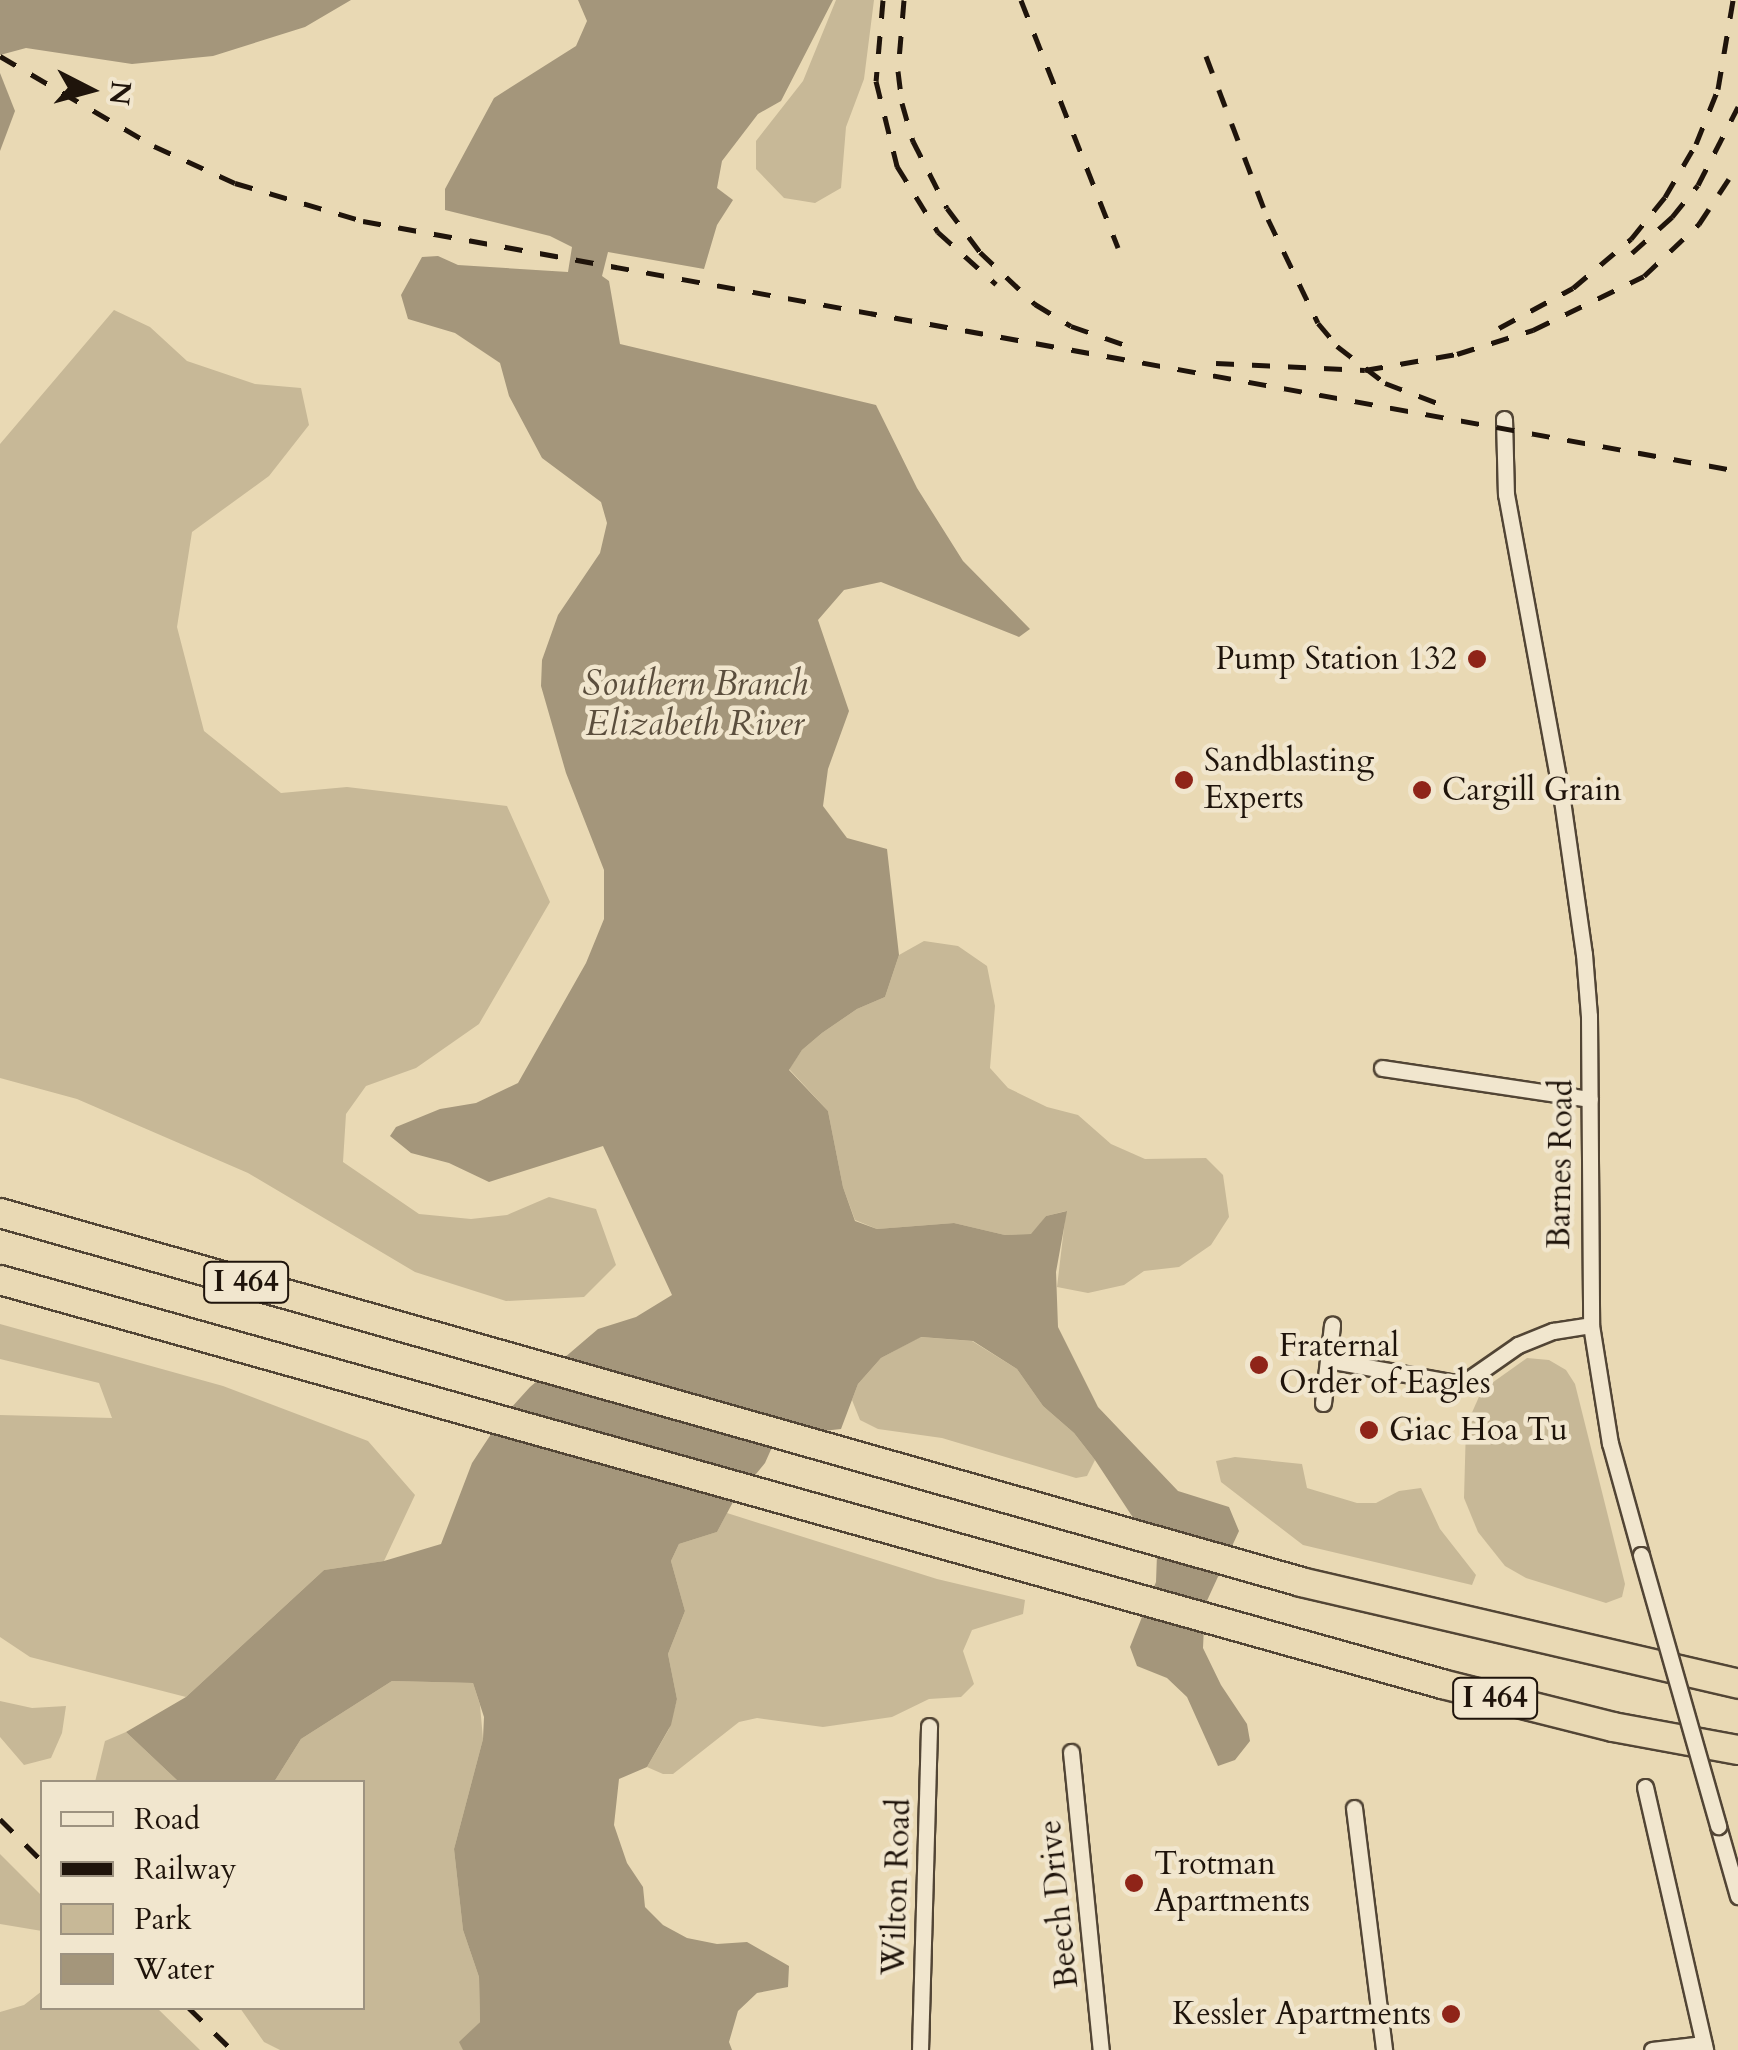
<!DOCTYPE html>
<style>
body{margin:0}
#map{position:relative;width:1738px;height:2050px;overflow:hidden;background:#e9d9b4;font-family:Cardo,serif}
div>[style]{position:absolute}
.green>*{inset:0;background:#c7b897}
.water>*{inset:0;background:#a4967b}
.roads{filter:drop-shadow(2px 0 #524535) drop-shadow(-2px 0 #524535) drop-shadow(0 2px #524535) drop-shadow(0 -2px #524535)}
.street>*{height:15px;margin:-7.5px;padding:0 7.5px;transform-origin:7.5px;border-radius:7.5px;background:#f1e6ce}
.highway>*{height:28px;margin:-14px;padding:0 14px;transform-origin:14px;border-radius:14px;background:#e9d9b4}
.rail>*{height:5px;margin-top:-2.5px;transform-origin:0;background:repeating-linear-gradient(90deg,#1f140b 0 18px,transparent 0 36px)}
.bridges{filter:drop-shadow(2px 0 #524535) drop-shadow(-2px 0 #524535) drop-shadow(0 2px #524535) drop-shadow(0 -2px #524535)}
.street-bridge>*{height:15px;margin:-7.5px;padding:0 7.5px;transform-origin:7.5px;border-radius:7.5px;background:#f1e6ce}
.dots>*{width:28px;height:28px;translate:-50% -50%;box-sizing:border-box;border:5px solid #f1e6ce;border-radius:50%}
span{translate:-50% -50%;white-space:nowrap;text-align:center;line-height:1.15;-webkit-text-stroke:9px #f1e6ce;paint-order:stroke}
.shield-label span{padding:2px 8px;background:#f1e6ce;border:2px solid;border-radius:8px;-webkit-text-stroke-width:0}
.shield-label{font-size:30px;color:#1f140b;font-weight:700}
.poi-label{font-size:32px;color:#1f140b}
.right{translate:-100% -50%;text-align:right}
.left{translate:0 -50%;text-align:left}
.street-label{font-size:32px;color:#1f140b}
.water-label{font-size:35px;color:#5b4e3d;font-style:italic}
.legend{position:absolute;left:40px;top:1780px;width:325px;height:230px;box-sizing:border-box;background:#f1e6ce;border:2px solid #9d9280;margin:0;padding:12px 18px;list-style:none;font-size:30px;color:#1f140b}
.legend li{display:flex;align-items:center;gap:20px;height:50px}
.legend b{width:50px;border:2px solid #9d9280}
.north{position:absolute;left:40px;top:40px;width:100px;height:100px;-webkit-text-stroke:8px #f1e6ce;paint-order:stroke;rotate:96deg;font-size:28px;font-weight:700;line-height:40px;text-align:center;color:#1f140b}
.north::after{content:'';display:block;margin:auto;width:35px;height:45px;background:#1f140b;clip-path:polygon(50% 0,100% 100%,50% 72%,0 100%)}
</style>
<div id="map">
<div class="green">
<div style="clip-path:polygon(836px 0,874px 0,864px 79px,846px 127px,841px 188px,815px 203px,784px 198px,756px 169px,756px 141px,803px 81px)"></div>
<div style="clip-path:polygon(114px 310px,150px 327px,187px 361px,255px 384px,301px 388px,309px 425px,269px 476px,192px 532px,177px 627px,204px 731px,281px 793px,347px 787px,507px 806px,550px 902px,479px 1024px,416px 1068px,366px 1086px,346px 1114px,343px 1162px,419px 1214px,471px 1219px,507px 1215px,549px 1197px,596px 1209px,616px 1265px,584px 1297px,506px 1301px,415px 1272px,248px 1173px,77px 1099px,0 1078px,0 444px)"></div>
<div style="clip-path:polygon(924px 941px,958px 946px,987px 966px,995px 1006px,990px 1068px,1008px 1088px,1047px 1107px,1078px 1115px,1111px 1144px,1145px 1159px,1206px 1158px,1223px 1175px,1229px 1217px,1211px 1245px,1179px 1267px,1144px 1271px,1124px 1285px,1088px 1293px,1057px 1287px,1066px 1211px,1046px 1216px,1032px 1234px,1005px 1235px,954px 1223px,877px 1229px,855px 1220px,843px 1187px,828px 1111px,789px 1069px,802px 1050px,822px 1033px,857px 1009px,885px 997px,899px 955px)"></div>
<div style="clip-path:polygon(0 1324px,223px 1386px,368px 1441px,415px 1495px,384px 1561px,324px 1570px,186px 1697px,30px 1657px,0 1637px,0 1415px,112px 1418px,99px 1383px,0 1359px)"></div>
<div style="clip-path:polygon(920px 1337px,972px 1341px,1017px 1369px,1043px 1406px,1074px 1433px,1095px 1460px,1087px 1476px,1076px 1478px,942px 1438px,878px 1429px,860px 1420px,852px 1400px,858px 1384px,881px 1358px)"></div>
<div style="clip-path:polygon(1527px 1358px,1549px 1360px,1566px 1370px,1575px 1384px,1625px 1584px,1622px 1597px,1606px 1603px,1526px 1578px,1505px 1566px,1478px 1532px,1464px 1498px,1466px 1426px,1482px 1390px)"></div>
<div style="clip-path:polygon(1235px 1457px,1302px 1464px,1307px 1488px,1357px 1503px,1376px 1503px,1399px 1491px,1421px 1488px,1440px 1529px,1476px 1575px,1472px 1585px,1303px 1545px,1221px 1482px,1216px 1461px)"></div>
<div style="clip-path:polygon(727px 1513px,937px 1579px,1025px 1600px,1023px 1614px,972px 1630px,963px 1651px,974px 1684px,961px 1697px,929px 1699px,892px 1717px,823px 1727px,757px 1718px,739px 1722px,673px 1774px,663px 1774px,647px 1767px,669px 1729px,677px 1699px,668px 1654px,685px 1611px,671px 1561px,679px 1544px,717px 1532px)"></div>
<div style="clip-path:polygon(392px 1681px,473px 1683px,480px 1705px,483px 1739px,454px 1849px,463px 1930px,479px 1977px,480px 2022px,460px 2042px,465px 2050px,280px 2050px,264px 2042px,240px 2008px,362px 2008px,362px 1782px,274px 1782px,301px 1739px)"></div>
<div style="clip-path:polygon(0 1701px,32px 1708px,66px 1706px,62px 1733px,51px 1758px,24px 1765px,0 1737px)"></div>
<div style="clip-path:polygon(126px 1732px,179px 1782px,95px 1782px,105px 1741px)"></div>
<div style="clip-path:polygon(0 1854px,42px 1896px,42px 1931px,0 1924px)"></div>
<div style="clip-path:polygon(42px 1991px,42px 2008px,157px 2008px,200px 2050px,0 2050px,0 2012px,24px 2005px)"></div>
</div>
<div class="water">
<div style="clip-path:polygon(0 0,351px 0,305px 27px,213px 56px,132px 64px,26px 48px,0 55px)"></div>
<div style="clip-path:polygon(578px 0,833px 0,781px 101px,758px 114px,722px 161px,717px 188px,733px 200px,717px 225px,704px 269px,608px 252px,602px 276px,609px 281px,620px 344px,876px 405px,917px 488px,963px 561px,1030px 629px,1019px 637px,881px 582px,844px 590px,818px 620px,849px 711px,828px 769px,823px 806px,847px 838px,887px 849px,899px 955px,885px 997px,857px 1009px,822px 1033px,802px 1050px,789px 1070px,828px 1111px,843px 1187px,855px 1221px,877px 1229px,954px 1223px,1005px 1235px,1031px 1234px,1046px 1216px,1067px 1211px,1056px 1272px,1058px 1327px,1098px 1407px,1178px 1491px,1229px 1507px,1239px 1531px,1205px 1605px,1203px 1648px,1221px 1685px,1247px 1724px,1250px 1741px,1235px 1760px,1218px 1766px,1187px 1697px,1167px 1678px,1137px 1666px,1130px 1647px,1156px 1582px,1157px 1554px,1095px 1460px,1074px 1433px,1043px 1406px,1017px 1369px,973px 1341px,921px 1337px,881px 1358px,858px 1384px,841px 1429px,777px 1436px,765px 1463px,733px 1502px,717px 1532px,679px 1544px,671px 1561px,685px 1611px,668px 1654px,677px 1699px,671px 1725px,647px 1767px,619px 1779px,614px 1825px,627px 1863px,643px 1887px,645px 1907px,663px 1925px,687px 1938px,717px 1944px,747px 1942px,789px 1966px,788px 1987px,757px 1993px,738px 2011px,729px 2042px,732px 2050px,463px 2050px,459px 2042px,480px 2022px,479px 1977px,463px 1930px,454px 1849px,483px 1739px,484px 1717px,473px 1683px,392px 1681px,301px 1739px,274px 1782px,179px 1782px,126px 1732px,186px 1697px,324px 1570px,384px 1561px,441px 1544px,472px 1463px,501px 1419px,530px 1387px,598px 1329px,636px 1317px,672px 1295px,603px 1146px,489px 1182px,449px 1163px,411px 1153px,390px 1136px,396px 1127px,440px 1109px,476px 1103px,518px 1083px,586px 963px,604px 919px,604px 870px,566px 773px,541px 686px,542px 660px,558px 615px,600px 553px,607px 523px,601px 502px,542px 458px,509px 396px,500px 363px,455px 333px,408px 319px,401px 295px,422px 257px,438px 256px,458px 265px,568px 272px,572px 247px,550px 236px,445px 210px,445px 189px,494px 98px,576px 46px,587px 21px)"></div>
<div style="clip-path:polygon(0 73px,15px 111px,0 151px)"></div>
</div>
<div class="roads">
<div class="street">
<div style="left:1504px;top:419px;width:75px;rotate:88.5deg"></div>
<div style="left:1506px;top:494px;width:304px;rotate:79.6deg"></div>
<div style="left:1561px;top:793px;width:163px;rotate:81.9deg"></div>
<div style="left:1584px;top:954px;width:62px;rotate:85.4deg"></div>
<div style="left:1589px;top:1016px;width:309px;rotate:89.6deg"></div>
<div style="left:1591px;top:1325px;width:120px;rotate:80.9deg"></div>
<div style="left:1610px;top:1443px;width:116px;rotate:74.5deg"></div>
<div style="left:1382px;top:1068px;width:210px;rotate:8.5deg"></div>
<div style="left:1328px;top:1360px;width:136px;rotate:10.2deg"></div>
<div style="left:1462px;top:1384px;width:68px;rotate:-34.9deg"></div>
<div style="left:1518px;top:1345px;width:38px;rotate:-22deg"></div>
<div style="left:1553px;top:1331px;width:38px;rotate:-9deg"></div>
<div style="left:1323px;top:1403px;width:79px;rotate:-83.4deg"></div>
<div style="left:1071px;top:1752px;width:300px;rotate:84.3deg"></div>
<div style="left:1645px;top:1787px;width:270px;rotate:77.1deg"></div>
<div style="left:1354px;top:1808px;width:244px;rotate:82.9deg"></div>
<div style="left:1718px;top:1826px;width:73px;rotate:74.1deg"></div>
<div style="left:920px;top:2050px;width:324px;rotate:-88.4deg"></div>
<div style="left:1652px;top:2050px;width:52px;rotate:-6.6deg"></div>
</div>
<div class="highway">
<div style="left:0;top:1213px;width:1352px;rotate:15.83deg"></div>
<div style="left:1301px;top:1582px;width:449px;rotate:13.1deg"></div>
<div style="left:0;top:1280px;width:1498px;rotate:15.65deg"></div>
<div style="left:1442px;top:1684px;width:176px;rotate:14.1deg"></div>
<div style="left:1613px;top:1727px;width:127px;rotate:10.4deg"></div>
</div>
</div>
<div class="rail">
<div style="left:883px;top:0;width:81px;rotate:94.9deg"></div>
<div style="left:876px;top:81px;width:88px;rotate:76.1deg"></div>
<div style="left:897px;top:166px;width:78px;rotate:58.2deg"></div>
<div style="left:938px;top:232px;width:78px;rotate:41.9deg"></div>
<div style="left:904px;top:0;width:71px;rotate:94.8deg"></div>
<div style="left:898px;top:71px;width:32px;rotate:83deg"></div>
<div style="left:902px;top:103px;width:40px;rotate:74deg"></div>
<div style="left:913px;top:141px;width:75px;rotate:63.1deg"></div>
<div style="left:947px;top:208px;width:55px;rotate:53.1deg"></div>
<div style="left:980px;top:252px;width:76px;rotate:43.4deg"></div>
<div style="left:1035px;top:304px;width:42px;rotate:31.4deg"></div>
<div style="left:1071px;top:326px;width:67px;rotate:19.2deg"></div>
<div style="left:1021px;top:0;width:266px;rotate:68.6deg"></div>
<div style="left:0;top:56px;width:178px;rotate:30.3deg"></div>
<div style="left:154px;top:146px;width:89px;rotate:24.6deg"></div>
<div style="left:235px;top:183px;width:134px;rotate:16.5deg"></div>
<div style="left:363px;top:221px;width:1398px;rotate:10.3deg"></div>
<div style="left:1206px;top:56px;width:174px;rotate:69.2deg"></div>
<div style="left:1268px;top:219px;width:115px;rotate:64.3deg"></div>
<div style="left:1318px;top:323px;width:30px;rotate:50deg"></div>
<div style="left:1337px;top:346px;width:61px;rotate:37.6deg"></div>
<div style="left:1385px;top:383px;width:67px;rotate:20.9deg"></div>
<div style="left:1632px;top:253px;width:54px;rotate:-42deg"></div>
<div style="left:1672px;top:217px;width:41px;rotate:-50.9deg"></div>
<div style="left:1698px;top:185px;width:88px;rotate:-62.9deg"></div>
<div style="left:1499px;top:328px;width:84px;rotate:-28.4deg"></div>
<div style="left:1573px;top:288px;width:76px;rotate:-40.2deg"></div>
<div style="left:1631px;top:239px;width:54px;rotate:-51deg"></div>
<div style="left:1665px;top:197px;width:61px;rotate:-59.7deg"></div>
<div style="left:1696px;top:144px;width:59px;rotate:-68.2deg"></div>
<div style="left:1718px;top:89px;width:90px;rotate:-80.4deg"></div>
<div style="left:1216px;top:363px;width:149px;rotate:2.7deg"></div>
<div style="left:1365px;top:370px;width:93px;rotate:-9.9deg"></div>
<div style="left:1457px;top:354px;width:80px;rotate:-17.5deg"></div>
<div style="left:1533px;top:330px;width:123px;rotate:-25.9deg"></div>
<div style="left:1644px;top:276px;width:76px;rotate:-43.4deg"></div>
<div style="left:1699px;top:224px;width:71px;rotate:-56.5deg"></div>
<div style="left:0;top:1819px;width:59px;rotate:45deg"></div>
<div style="left:189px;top:2008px;width:60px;rotate:44.3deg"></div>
</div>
<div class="bridges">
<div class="street-bridge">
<div style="left:1641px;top:1555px;width:282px;rotate:74.1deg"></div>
</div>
</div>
<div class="dots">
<div style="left:1477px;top:659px;background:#8f2418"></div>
<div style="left:1184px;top:780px;background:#8f2418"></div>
<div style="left:1422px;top:790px;background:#8f2418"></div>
<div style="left:1259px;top:1365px;background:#8f2418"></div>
<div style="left:1369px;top:1430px;background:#8f2418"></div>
<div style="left:1134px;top:1883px;background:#8f2418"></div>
<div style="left:1451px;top:2014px;background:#8f2418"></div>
</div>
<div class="shield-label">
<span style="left:246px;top:1282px">I 464</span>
<span style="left:1495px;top:1698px">I 464</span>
</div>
<div class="poi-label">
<span class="right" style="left:1457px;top:659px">Pump Station 132</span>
<span class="left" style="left:1204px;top:780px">Sandblasting<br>Experts</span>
<span class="left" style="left:1442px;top:790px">Cargill Grain</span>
<span class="left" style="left:1279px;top:1365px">Fraternal<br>Order of Eagles</span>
<span class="left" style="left:1389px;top:1430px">Giac Hoa Tu</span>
<span class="left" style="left:1154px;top:1883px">Trotman<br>Apartments</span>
<span class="right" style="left:1431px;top:2014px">Kessler Apartments</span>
</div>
<div class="street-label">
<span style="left:1561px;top:1164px;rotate:-89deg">Barnes Road</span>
<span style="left:897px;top:1887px;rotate:-88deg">Wilton Road</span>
<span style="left:1059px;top:1904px;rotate:-96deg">Beech Drive</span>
</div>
<div class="water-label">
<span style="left:695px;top:704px">Southern Branch<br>Elizabeth River</span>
</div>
<ul class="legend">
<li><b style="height:12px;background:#f1e6ce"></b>Road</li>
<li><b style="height:12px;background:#1f140b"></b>Railway</li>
<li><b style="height:28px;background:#c7b897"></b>Park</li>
<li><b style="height:28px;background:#a4967b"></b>Water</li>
</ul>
<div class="north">N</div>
</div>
